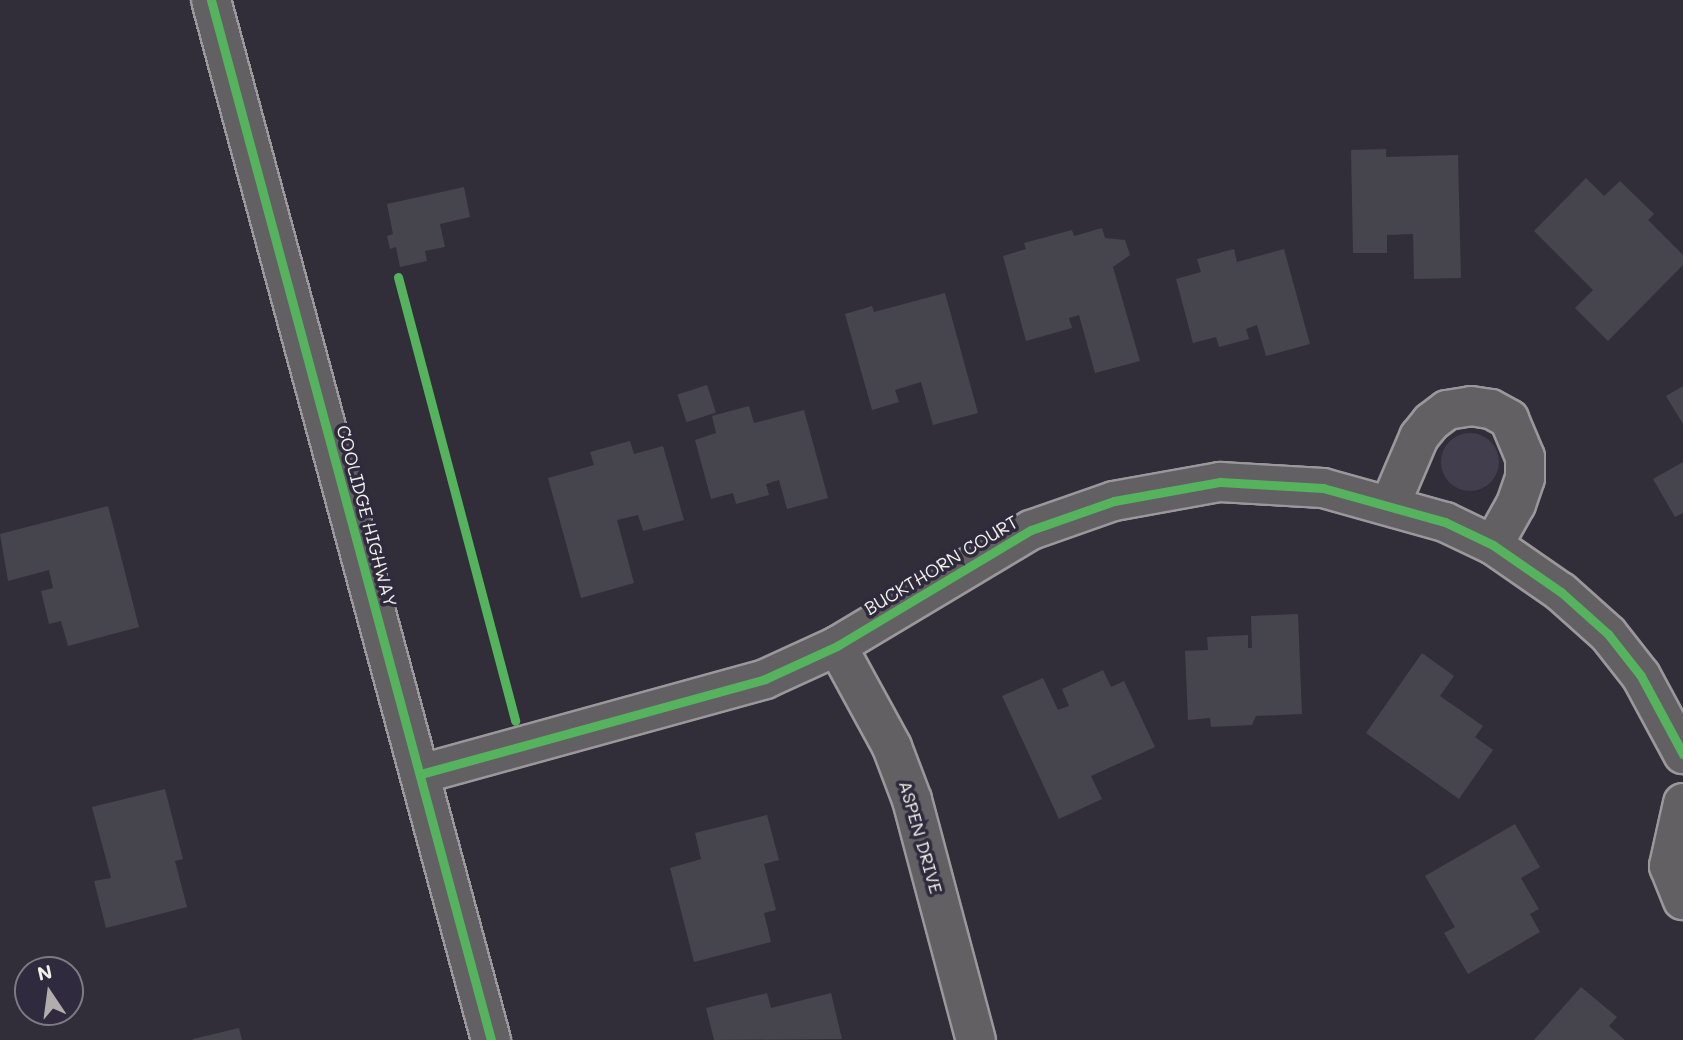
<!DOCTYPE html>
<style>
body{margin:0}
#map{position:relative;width:1683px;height:1040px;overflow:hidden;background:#312e39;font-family:Mali,sans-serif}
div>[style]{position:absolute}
.green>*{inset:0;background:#423e4d}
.round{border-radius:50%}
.building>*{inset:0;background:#46444c;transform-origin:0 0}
.roads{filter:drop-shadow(2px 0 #9a989b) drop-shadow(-2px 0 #9a989b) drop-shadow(0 2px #9a989b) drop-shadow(0 -2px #9a989b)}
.minor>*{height:38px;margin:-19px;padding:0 19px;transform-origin:19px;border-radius:19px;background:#626063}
.cycleway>*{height:9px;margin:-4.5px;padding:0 4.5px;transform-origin:4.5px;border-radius:4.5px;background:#56b35d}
span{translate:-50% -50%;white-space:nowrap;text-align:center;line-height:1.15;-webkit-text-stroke:7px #2f2a3d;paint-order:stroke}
.street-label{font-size:18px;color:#f4f1e8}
.north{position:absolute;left:14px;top:956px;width:70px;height:70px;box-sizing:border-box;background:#2f2a3d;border:2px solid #7e7a81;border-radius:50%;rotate:347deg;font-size:19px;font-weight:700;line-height:28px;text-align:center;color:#f4f1e8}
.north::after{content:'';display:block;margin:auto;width:24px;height:32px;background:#b0adab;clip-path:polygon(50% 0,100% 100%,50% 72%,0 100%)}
</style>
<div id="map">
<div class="green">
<div class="round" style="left:1441px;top:433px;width:58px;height:58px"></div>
</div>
<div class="building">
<div style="clip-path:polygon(1386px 149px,1386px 157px,1458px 155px,1461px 278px,1414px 279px,1413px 234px,1387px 235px,1387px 253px,1353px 253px,1351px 150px)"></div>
<div style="clip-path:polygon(1586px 178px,1604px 196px,1620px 181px,1654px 214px,1648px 220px,1683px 255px,1683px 265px,1608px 341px,1575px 308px,1593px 290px,1534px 231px)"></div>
<div style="clip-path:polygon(464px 187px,470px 217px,440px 224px,445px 247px,425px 251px,427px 261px,400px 267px,396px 247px,390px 249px,387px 236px,393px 234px,387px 204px)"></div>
<div style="clip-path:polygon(1102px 228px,1105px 238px,1125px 240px,1130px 255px,1113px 267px,1140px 361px,1095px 373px,1079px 315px,1069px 318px,1072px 328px,1026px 341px,1003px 256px,1026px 249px,1024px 243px,1072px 230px,1074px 236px)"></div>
<div style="clip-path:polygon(1234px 249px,1237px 262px,1284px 249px,1310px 344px,1266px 356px,1257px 325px,1246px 329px,1249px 339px,1219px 347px,1216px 337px,1193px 343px,1176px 279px,1201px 272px,1197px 259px)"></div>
<div style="clip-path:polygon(945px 293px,978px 413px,933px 425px,921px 382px,895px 390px,899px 402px,872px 410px,845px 314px,872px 306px,874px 312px)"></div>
<div style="left:707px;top:385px;width:29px;height:31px;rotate:72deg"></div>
<div style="clip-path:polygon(1683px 386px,1683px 424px,1666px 396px)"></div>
<div style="clip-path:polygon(749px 406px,754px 423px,804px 410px,828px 498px,787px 509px,779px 480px,766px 484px,769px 495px,736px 504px,733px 493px,711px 499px,695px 440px,716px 433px,712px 416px)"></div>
<div style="clip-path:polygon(630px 441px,634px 454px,663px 446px,684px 520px,643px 531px,638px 515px,617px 520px,634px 583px,581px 598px,548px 478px,594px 465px,590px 452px)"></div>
<div style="clip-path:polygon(1683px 462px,1683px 513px,1675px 517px,1653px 479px)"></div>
<div style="clip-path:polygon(108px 506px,139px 627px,68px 646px,61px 621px,49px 624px,41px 591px,53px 588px,49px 570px,8px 581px,0 534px)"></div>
<div style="clip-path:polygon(1298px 614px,1302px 714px,1256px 716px,1252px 725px,1211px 727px,1210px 718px,1188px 720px,1185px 651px,1208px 650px,1207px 637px,1248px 635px,1248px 648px,1252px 648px,1251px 616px)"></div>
<div style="clip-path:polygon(1422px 653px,1454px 676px,1440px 696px,1483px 726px,1475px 737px,1493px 750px,1459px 799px,1366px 733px)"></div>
<div style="clip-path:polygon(1103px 670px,1111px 687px,1124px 681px,1155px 747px,1091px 776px,1102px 799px,1059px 819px,1002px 696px,1043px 678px,1058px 710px,1069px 706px,1062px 689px)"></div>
<div style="clip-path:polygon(165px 789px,183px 859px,175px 861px,187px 907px,106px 928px,94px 881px,111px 878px,92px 807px)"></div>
<div style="clip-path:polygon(767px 815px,779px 860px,764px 864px,776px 910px,764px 913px,771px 942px,694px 962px,670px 868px,701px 859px,695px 833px)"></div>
<div style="clip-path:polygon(1515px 824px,1540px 867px,1521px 878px,1539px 909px,1530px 914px,1540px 932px,1468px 974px,1444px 933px,1455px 927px,1425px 876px)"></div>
<div style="clip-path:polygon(1581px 987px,1617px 1017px,1609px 1026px,1625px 1040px,1534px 1040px)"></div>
<div style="clip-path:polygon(767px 993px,771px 1008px,831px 993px,842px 1039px,714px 1040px,706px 1008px)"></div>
<div style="clip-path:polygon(239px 1028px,242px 1040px,193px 1040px,193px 1039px)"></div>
</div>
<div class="roads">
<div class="minor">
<div style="left:211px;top:0;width:1077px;rotate:74.93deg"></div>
<div style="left:1390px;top:505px;width:74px;rotate:-66.9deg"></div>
<div style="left:1419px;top:437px;width:19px;rotate:-51deg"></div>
<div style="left:1431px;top:422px;width:20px;rotate:-37deg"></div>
<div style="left:1447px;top:410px;width:24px;rotate:-9deg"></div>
<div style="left:1471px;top:406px;width:20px;rotate:9deg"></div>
<div style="left:1491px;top:409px;width:21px;rotate:29deg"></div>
<div style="left:1509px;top:419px;width:41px;rotate:67.2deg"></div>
<div style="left:1525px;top:457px;width:21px;rotate:90deg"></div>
<div style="left:1525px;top:478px;width:28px;rotate:109deg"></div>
<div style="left:1516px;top:504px;width:47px;rotate:119.3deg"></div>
<div style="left:837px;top:646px;width:115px;rotate:61.4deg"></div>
<div style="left:892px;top:747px;width:57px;rotate:69.3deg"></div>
<div style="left:912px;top:800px;width:248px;rotate:75.1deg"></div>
<div style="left:421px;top:774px;width:357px;rotate:-15.4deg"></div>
<div style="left:765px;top:679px;width:79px;rotate:-24.6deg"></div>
<div style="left:837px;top:646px;width:226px;rotate:-30.9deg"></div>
<div style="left:1031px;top:530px;width:88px;rotate:-19.3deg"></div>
<div style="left:1114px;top:501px;width:108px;rotate:-10.2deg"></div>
<div style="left:1220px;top:482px;width:103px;rotate:3.3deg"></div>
<div style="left:1323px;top:488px;width:127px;rotate:15.6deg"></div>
<div style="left:1445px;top:522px;width:53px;rotate:25.6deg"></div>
<div style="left:1493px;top:545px;width:83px;rotate:34.7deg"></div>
<div style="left:1561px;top:592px;width:63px;rotate:41.8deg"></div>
<div style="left:1608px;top:634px;width:53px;rotate:51.8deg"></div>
<div style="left:1641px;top:676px;width:89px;rotate:61.7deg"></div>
<div style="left:1683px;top:803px;width:65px;rotate:102.5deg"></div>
<div style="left:1669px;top:866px;width:37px;rotate:68deg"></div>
</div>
</div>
<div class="cycleway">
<div style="left:211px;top:0;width:1077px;rotate:74.93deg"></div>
<div style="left:398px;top:277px;width:459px;rotate:75.2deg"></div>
<div style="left:421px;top:774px;width:357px;rotate:-15.4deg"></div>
<div style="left:765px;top:679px;width:79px;rotate:-24.6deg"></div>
<div style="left:837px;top:646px;width:226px;rotate:-30.9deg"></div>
<div style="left:1031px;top:530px;width:88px;rotate:-19.3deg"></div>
<div style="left:1114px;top:501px;width:108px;rotate:-10.2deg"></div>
<div style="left:1220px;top:482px;width:103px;rotate:3.3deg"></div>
<div style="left:1323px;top:488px;width:127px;rotate:15.6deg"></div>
<div style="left:1445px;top:522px;width:53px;rotate:25.6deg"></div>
<div style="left:1493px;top:545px;width:83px;rotate:34.7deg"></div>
<div style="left:1561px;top:592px;width:63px;rotate:41.8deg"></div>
<div style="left:1608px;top:634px;width:53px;rotate:51.8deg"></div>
<div style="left:1641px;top:676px;width:89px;rotate:61.7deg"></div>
</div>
<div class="street-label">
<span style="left:367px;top:516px;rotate:75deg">COOLIDGE HIGHWAY</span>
<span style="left:941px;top:565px;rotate:-31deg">BUCKTHORN COURT</span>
<span style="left:921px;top:837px;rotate:74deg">ASPEN DRIVE</span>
</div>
<div class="north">N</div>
</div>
